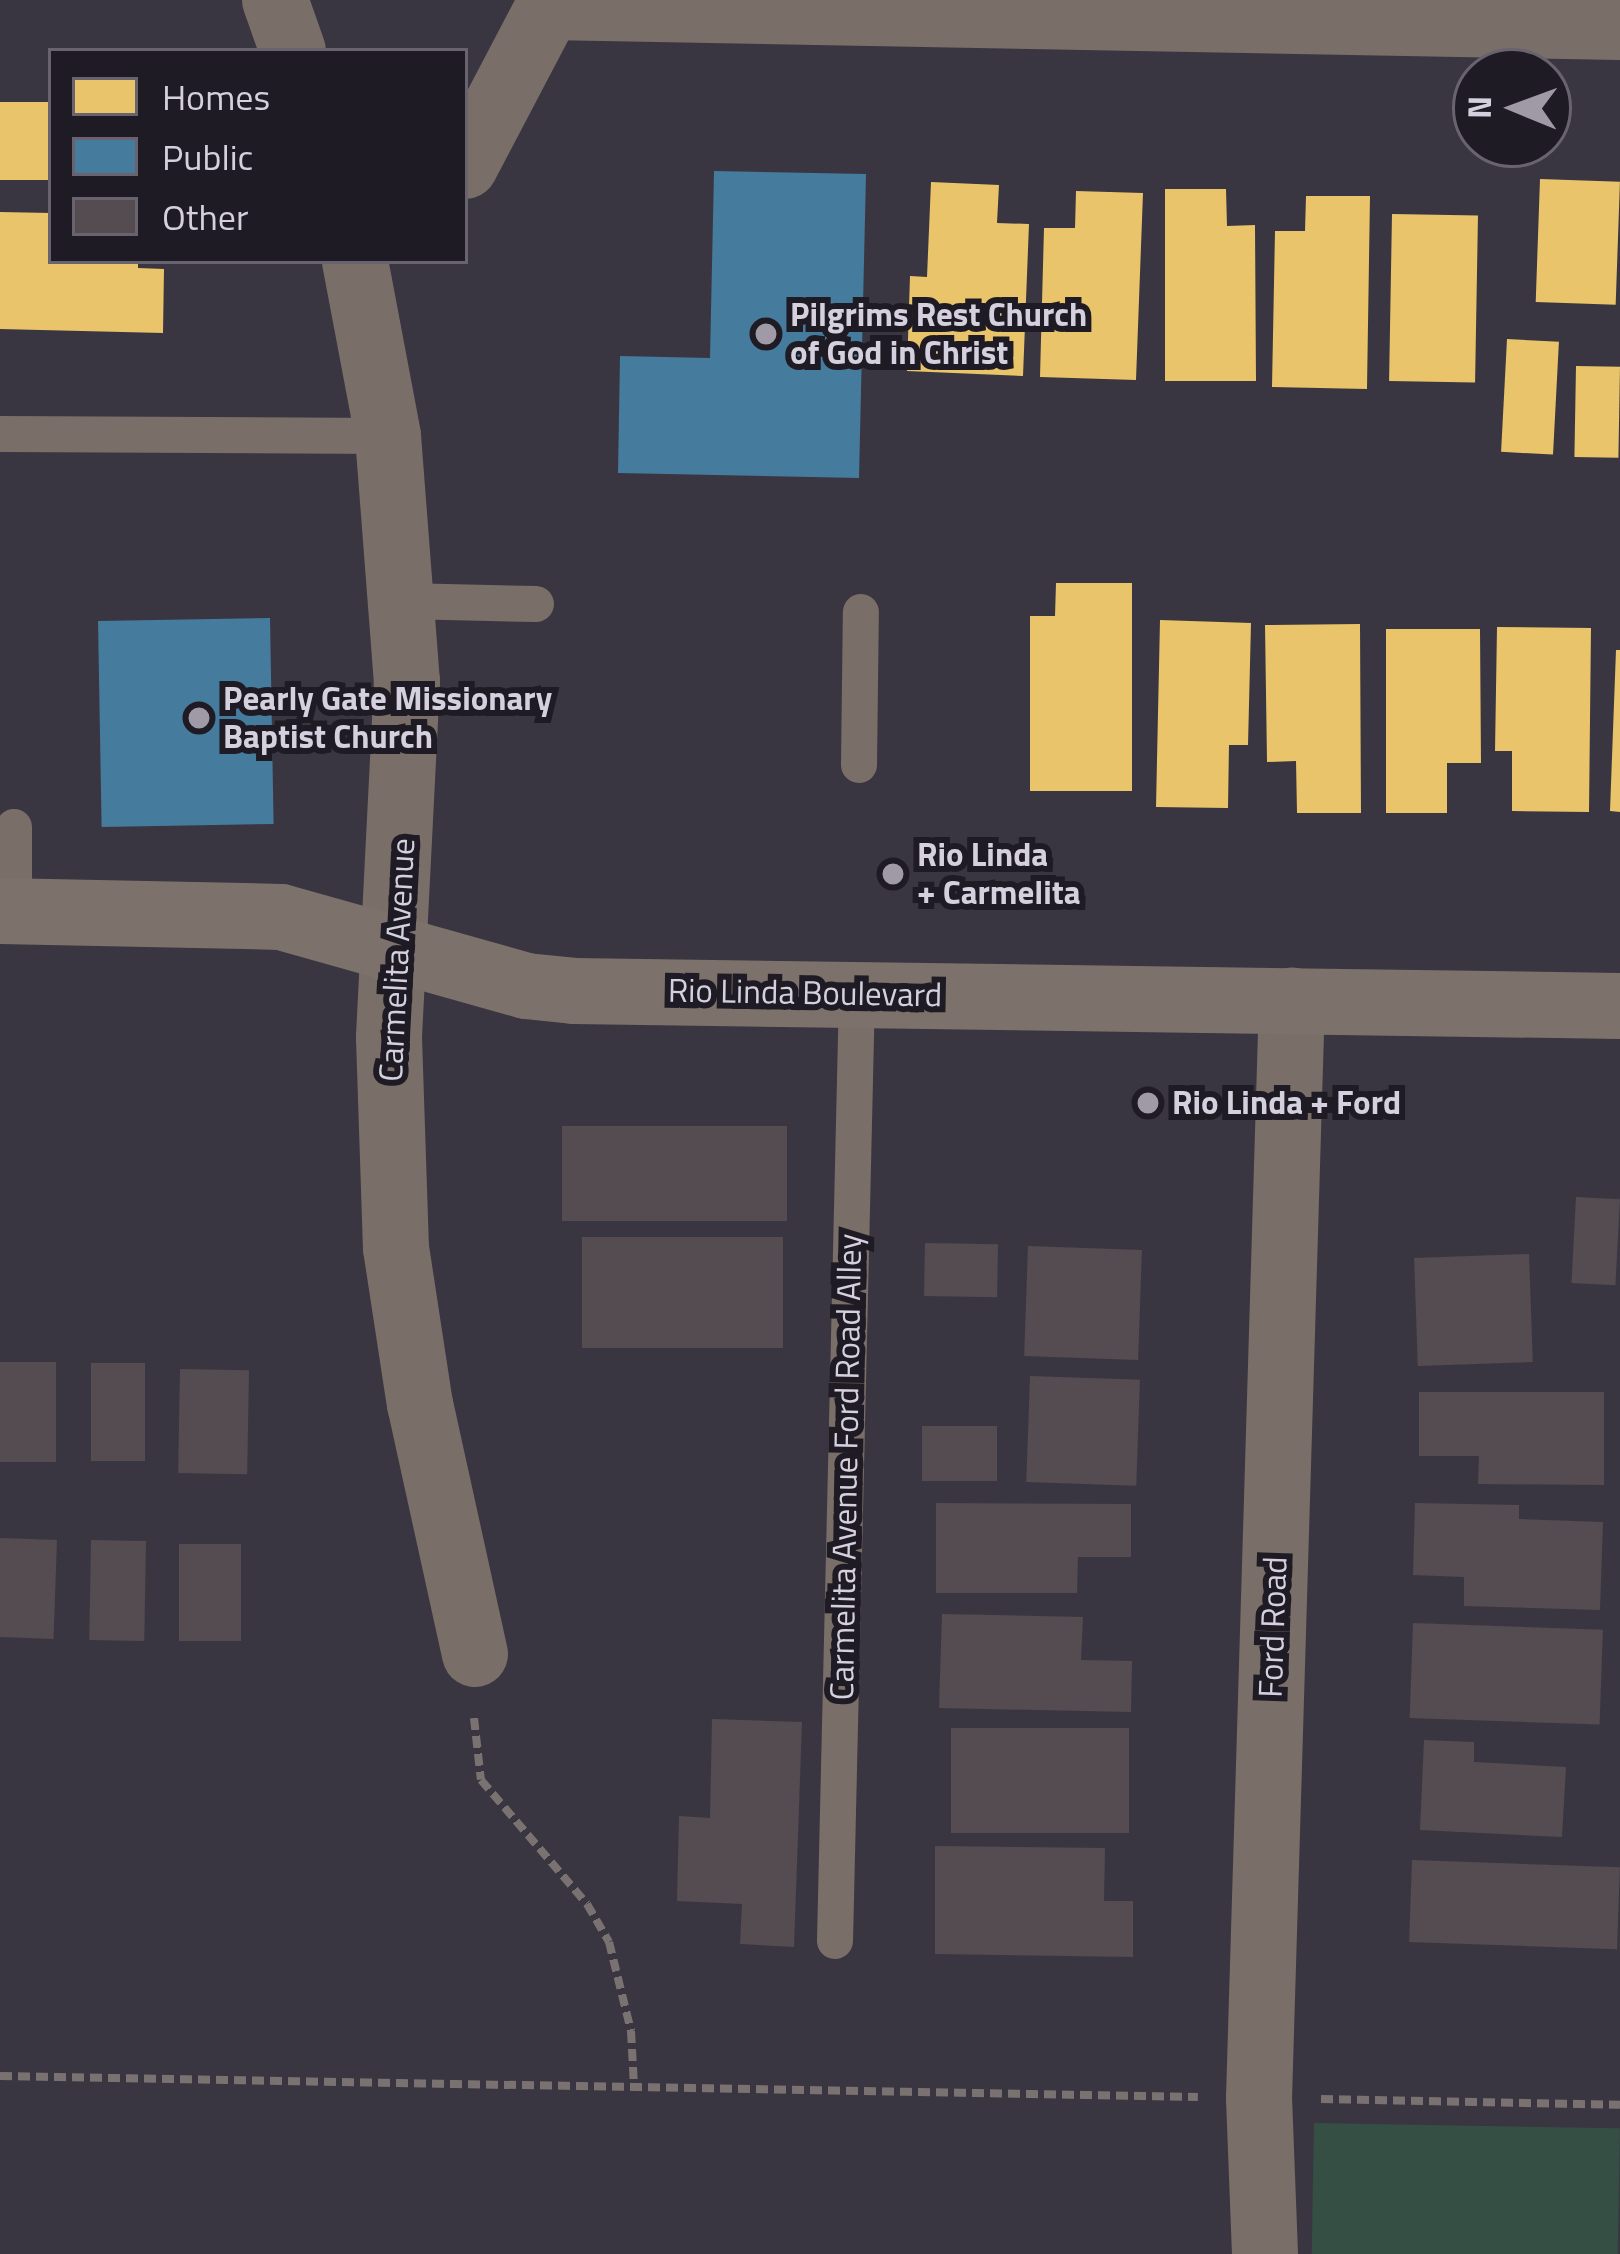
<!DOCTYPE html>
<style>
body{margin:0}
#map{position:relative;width:1620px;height:2254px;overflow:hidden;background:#3a3641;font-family:"Titillium Web",sans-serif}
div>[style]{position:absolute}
.green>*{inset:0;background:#354f44;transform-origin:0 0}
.homes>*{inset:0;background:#e9c46a;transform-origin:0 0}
.public>*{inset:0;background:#457b9d;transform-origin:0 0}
.building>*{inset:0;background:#544c51;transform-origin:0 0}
.path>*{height:8px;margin-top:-4px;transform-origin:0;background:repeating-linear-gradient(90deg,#797271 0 12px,transparent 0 18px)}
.service>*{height:36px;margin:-18px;padding:0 18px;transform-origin:18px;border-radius:18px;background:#7a6f68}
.minor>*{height:66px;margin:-33px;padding:0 33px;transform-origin:33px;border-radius:33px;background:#7a6f68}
.secondary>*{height:66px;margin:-33px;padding:0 33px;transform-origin:33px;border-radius:33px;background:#7d726b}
.dots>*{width:33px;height:33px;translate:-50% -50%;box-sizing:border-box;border:6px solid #1f1b24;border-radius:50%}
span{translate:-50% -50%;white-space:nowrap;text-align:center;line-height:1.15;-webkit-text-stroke:12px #1f1b24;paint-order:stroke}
.poi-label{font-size:33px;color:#d5d0dd;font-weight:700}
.left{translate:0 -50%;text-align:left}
.street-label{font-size:33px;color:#d5d0dd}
.legend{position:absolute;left:48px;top:48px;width:420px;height:216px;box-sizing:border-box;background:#1f1b24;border:3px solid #68636e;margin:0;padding:15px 21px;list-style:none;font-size:36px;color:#d5d0dd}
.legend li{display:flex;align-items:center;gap:24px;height:60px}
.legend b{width:60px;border:3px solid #68636e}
.north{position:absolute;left:1452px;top:48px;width:120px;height:120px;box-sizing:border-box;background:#1f1b24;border:3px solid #68636e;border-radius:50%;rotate:271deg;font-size:33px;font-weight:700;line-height:48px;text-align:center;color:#d5d0dd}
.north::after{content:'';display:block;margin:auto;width:42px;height:54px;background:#9f9aa6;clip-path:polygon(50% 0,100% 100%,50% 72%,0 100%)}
</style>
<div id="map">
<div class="green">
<div style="left:1314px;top:2123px;width:306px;height:131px;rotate:1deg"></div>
</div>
<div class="homes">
<div style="left:0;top:102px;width:51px;height:78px"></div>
<div style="left:1540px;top:179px;width:80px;height:123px;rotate:2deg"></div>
<div style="clip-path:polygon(931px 182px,999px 185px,997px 223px,1029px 224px,1023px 376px,907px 371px,910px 276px,927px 277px)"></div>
<div style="clip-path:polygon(1165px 189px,1226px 189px,1227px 226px,1255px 225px,1256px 381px,1165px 381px)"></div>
<div style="clip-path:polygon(1076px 191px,1143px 193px,1136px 380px,1040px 377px,1044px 228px,1075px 228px)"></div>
<div style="clip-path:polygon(1306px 196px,1370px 196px,1367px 389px,1272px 387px,1275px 231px,1305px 231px)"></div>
<div style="clip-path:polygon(0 212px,51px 213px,51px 261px,138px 261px,138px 268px,164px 269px,163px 333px,0 329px)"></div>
<div style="left:1392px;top:214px;width:86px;height:167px;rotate:1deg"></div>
<div style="left:1507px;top:339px;width:52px;height:113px;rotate:3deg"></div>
<div style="left:1576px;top:366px;width:44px;height:91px;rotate:1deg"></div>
<div style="clip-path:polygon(1056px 583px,1132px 583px,1132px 791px,1030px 791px,1030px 616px,1055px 616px)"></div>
<div style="clip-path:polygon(1160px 620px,1251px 623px,1248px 745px,1229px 745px,1228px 808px,1156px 807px)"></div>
<div style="clip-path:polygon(1360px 624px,1361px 813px,1297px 813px,1296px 761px,1267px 762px,1265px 625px)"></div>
<div style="clip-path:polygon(1497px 627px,1591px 628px,1589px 812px,1512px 811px,1512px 751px,1495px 751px)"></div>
<div style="clip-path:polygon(1386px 629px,1480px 629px,1481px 763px,1447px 763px,1447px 813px,1386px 813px)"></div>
<div style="clip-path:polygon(1616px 650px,1620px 650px,1620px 812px,1610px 811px)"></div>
</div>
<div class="public">
<div style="clip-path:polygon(714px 171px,866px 174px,859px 478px,618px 473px,620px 356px,710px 358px)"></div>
<div style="left:270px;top:618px;width:206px;height:172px;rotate:89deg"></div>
</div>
<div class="building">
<div style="left:562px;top:1126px;width:225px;height:95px"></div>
<div style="left:1576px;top:1197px;width:44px;height:86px;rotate:3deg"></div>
<div style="left:582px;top:1237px;width:201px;height:111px"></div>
<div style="left:925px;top:1243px;width:73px;height:53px;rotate:1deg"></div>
<div style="left:1028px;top:1246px;width:114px;height:110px;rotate:2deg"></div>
<div style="left:1529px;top:1254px;width:108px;height:115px;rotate:88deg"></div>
<div style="left:0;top:1362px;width:56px;height:100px"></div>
<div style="left:91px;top:1363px;width:54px;height:98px"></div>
<div style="left:180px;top:1369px;width:69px;height:104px;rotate:1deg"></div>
<div style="left:1030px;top:1376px;width:110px;height:106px;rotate:2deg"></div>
<div style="clip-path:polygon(1419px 1392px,1604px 1392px,1604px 1485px,1478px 1484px,1479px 1456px,1419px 1456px)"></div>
<div style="left:922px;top:1426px;width:75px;height:55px"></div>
<div style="clip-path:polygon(936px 1503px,1131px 1504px,1131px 1557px,1078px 1557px,1077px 1593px,936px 1593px)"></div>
<div style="clip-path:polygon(1415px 1503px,1519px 1505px,1519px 1519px,1603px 1522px,1600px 1610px,1464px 1606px,1464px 1577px,1413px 1575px)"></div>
<div style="left:0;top:1538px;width:57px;height:99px;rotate:2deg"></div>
<div style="left:91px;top:1540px;width:55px;height:100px;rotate:1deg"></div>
<div style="left:179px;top:1544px;width:62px;height:97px"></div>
<div style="clip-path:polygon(942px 1614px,1083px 1617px,1081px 1660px,1132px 1661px,1131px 1712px,939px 1708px)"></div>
<div style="left:1413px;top:1623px;width:190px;height:95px;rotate:2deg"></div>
<div style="clip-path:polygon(712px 1719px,802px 1722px,794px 1947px,740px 1944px,742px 1904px,677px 1901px,679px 1816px,710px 1818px)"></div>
<div style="left:951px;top:1728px;width:178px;height:105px"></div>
<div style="clip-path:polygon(1424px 1740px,1474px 1742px,1474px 1762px,1566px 1767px,1562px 1837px,1420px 1830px)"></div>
<div style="clip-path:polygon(935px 1846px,1105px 1848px,1104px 1901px,1133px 1901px,1133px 1957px,935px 1954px)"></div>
<div style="left:1412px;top:1860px;width:208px;height:82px;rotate:2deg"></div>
</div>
<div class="path">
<div style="left:474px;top:1718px;width:62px;rotate:83.6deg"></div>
<div style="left:481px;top:1780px;width:163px;rotate:49.5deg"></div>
<div style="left:587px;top:1904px;width:44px;rotate:59.9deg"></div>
<div style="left:609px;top:1942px;width:92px;rotate:76.1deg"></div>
<div style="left:631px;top:2031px;width:56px;rotate:86.9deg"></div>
<div style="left:0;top:2076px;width:1198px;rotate:1deg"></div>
<div style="left:1321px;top:2099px;width:299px;rotate:1.1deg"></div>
</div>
<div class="service">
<div style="left:0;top:434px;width:388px;rotate:0.3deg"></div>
<div style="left:403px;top:601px;width:133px;rotate:1.3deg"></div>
<div style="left:859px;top:765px;width:153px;rotate:-89.3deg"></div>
<div style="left:14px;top:911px;width:84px;rotate:-90deg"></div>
<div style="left:835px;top:1941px;width:947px;rotate:-88.67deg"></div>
</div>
<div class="minor">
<div style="left:275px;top:0;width:54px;rotate:70.6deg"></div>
<div style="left:549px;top:7px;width:1071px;rotate:1.07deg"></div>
<div style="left:465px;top:166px;width:187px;rotate:-62.3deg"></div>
<div style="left:355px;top:261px;width:178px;rotate:79.3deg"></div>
<div style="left:388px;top:436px;width:246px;rotate:85.6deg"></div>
<div style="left:407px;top:681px;width:357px;rotate:92.9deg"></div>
<div style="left:389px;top:1038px;width:210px;rotate:88.1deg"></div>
<div style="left:396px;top:1248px;width:158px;rotate:81.3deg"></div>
<div style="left:420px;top:1404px;width:256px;rotate:77.6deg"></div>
<div style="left:1265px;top:2254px;width:156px;rotate:-92.2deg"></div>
<div style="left:1259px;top:2098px;width:1098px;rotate:-88.28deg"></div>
</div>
<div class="secondary">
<div style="left:0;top:911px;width:281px;rotate:1.2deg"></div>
<div style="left:281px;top:917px;width:255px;rotate:15.7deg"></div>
<div style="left:526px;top:986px;width:48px;rotate:5.9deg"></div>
<div style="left:574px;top:991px;width:1046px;rotate:0.82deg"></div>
</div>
<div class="dots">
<div style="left:766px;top:334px;background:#9f9aa6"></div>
<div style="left:199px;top:718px;background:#9f9aa6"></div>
<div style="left:893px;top:874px;background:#9f9aa6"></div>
<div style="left:1148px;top:1103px;background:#9f9aa6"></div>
</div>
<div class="poi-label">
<span class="left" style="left:790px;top:334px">Pilgrims Rest Church<br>of God in Christ</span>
<span class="left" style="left:223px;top:718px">Pearly Gate Missionary<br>Baptist Church</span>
<span class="left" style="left:917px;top:874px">Rio Linda<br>+ Carmelita</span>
<span class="left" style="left:1172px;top:1103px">Rio Linda + Ford</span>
</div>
<div class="street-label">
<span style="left:397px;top:960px;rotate:-87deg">Carmelita Avenue</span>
<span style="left:805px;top:993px;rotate:1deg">Rio Linda Boulevard</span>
<span style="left:846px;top:1467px;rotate:-89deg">Carmelita Avenue Ford Road Alley</span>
<span style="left:1273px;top:1627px;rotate:-88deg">Ford Road</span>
</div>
<ul class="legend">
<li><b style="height:33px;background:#e9c46a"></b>Homes</li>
<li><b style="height:33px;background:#457b9d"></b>Public</li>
<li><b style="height:33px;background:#544c51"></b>Other</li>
</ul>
<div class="north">N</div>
</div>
